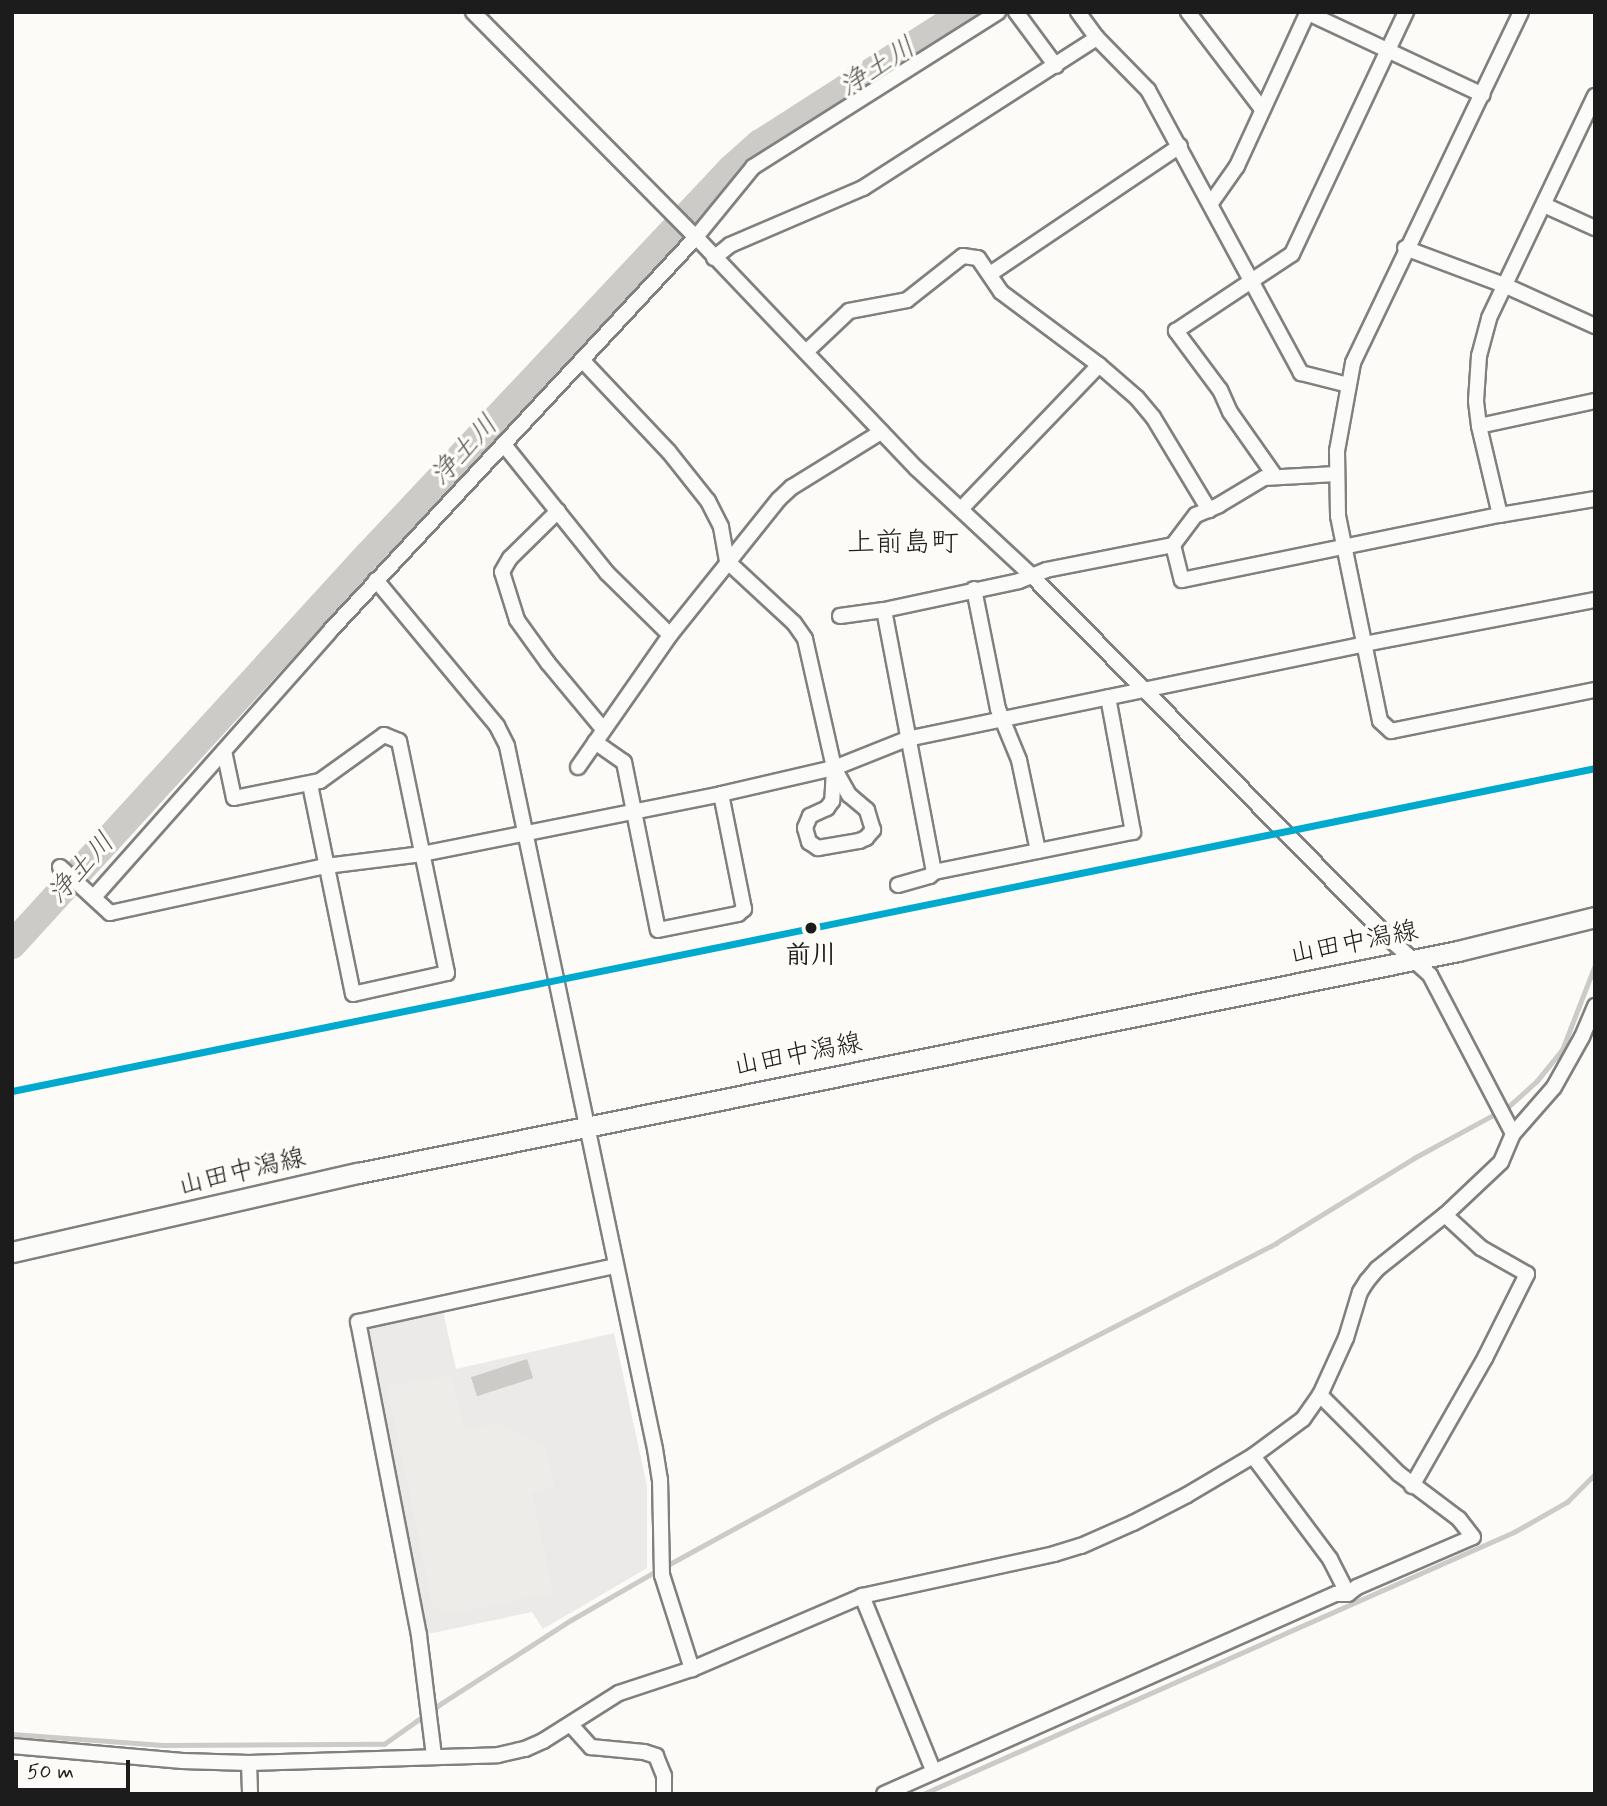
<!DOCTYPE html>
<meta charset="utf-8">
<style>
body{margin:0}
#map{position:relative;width:1607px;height:1806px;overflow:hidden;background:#fcfbf8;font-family:Mynerve,"Klee One",sans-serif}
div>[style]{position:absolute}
.built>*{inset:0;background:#ebeae8}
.green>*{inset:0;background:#edece8}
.water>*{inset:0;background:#cccbc7;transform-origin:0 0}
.stream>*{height:4.5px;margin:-2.25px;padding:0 2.25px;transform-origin:2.25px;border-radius:2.25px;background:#cccbc7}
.river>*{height:28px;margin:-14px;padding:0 14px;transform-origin:14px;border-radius:14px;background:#cccbc7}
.roads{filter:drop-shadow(2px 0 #81807f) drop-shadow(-2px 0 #81807f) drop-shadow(0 2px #81807f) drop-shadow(0 -2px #81807f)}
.street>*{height:14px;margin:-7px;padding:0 7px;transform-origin:7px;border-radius:7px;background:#fbfbf9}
.secondary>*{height:19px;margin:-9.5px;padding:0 9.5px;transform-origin:9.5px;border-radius:9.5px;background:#fbfbf9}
.rail-1>*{height:7px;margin:-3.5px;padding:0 3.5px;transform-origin:3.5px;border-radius:3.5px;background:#00a9ce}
.dots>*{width:19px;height:19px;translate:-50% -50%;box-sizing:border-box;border:4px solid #fdfcf7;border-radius:50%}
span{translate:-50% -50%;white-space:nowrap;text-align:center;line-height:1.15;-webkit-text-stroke:7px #fdfcf7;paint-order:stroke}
.street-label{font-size:26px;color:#1c1c1c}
.stop-label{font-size:26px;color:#1c1c1c;font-weight:700}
.water-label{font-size:28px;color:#5a5a58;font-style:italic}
.neighbourhood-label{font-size:28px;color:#1c1c1c}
.frame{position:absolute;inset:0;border:14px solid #1c1c1c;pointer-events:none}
.scale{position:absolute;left:14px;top:1760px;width:116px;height:32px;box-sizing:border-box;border:4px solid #1c1c1c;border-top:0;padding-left:9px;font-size:21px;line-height:24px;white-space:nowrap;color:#1c1c1c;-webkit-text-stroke:5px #fdfcf7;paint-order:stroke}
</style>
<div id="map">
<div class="built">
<div style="clip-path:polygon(443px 1311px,456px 1369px,614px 1333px,647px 1486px,647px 1568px,543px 1629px,532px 1612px,423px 1635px,366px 1333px,373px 1326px)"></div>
</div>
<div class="green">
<div style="clip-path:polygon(451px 1375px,465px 1429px,497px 1423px,545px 1446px,555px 1486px,532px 1493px,553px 1593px,447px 1615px,433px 1607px,387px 1386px)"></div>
</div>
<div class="water">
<div style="left:527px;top:1359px;width:20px;height:59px;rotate:72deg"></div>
</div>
<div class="stream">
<div style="left:666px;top:1566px;width:315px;rotate:-28.7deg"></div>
<div style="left:942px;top:1415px;width:376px;rotate:-27.2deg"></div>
<div style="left:1276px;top:1243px;width:162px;rotate:-31.6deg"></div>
<div style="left:1414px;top:1158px;width:107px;rotate:-28.5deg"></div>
<div style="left:1508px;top:1107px;width:38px;rotate:-42deg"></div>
<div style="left:1536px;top:1082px;width:41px;rotate:-50.9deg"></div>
<div style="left:1562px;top:1050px;width:91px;rotate:-68.8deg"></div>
<div style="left:12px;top:1734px;width:151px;rotate:4.2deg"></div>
<div style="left:163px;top:1745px;width:221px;rotate:-0.3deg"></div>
<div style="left:384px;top:1744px;width:71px;rotate:-35.3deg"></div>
<div style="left:442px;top:1703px;width:153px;rotate:-32.8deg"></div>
<div style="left:571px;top:1620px;width:100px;rotate:-29.9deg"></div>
<div style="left:923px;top:1794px;width:646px;rotate:-23.91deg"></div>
<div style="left:1514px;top:1532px;width:61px;rotate:-29.5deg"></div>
<div style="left:1567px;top:1502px;width:40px;rotate:-45deg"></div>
</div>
<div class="river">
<div style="left:12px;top:945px;width:528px;rotate:-47.61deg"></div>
<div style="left:368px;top:555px;width:530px;rotate:-46.76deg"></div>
<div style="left:731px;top:169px;width:38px;rotate:-42deg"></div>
<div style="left:759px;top:144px;width:245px;rotate:-32.7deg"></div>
</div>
<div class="roads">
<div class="street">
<div style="left:473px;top:12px;width:317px;rotate:45.3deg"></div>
<div style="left:696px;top:237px;width:320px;rotate:46.4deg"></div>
<div style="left:917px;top:469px;width:157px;rotate:42.9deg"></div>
<div style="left:1032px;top:576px;width:515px;rotate:45.39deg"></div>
<div style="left:1394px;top:943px;width:48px;rotate:41.6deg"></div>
<div style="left:1430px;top:975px;width:179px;rotate:62.4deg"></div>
<div style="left:1016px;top:12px;width:67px;rotate:53.5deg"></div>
<div style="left:1078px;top:12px;width:32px;rotate:54deg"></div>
<div style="left:1097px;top:38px;width:73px;rotate:45.6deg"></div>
<div style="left:1148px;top:90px;width:322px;rotate:61.6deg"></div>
<div style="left:1301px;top:373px;width:49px;rotate:14.3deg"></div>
<div style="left:1188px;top:12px;width:122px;rotate:52.7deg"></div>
<div style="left:1306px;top:12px;width:195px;rotate:25.1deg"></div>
<div style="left:1521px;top:12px;width:389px;rotate:115.6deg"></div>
<div style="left:1353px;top:363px;width:89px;rotate:100.3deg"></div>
<div style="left:1337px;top:451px;width:65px;rotate:89.1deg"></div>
<div style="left:1338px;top:516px;width:209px;rotate:78.4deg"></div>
<div style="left:1380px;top:721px;width:15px;rotate:42deg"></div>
<div style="left:1391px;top:731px;width:208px;rotate:-11.4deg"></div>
<div style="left:1211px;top:203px;width:45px;rotate:-54.9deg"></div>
<div style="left:1237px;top:166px;width:167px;rotate:-65.3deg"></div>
<div style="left:1544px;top:205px;width:56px;rotate:24.3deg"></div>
<div style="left:1405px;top:248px;width:106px;rotate:20.5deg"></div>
<div style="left:1504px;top:285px;width:100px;rotate:24.3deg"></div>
<div style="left:714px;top:258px;width:21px;rotate:-39deg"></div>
<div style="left:730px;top:245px;width:145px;rotate:-23.2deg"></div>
<div style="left:863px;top:188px;width:278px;rotate:-32.7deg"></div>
<div style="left:990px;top:274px;width:229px;rotate:-34deg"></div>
<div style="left:806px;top:352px;width:59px;rotate:-43.6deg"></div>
<div style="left:849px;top:311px;width:59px;rotate:-10.7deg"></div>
<div style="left:907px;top:300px;width:71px;rotate:-38.2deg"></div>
<div style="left:963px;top:256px;width:15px;rotate:8deg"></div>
<div style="left:978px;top:258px;width:41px;rotate:55.9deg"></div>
<div style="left:1001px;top:292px;width:122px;rotate:36.7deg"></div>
<div style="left:1099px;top:365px;width:50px;rotate:41deg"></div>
<div style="left:1137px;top:398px;width:25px;rotate:50deg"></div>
<div style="left:1153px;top:417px;width:109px;rotate:58.9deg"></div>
<div style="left:583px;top:361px;width:125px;rotate:46.6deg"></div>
<div style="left:669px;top:452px;width:63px;rotate:51.5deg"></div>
<div style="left:708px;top:501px;width:29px;rotate:63deg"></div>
<div style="left:721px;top:527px;width:35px;rotate:80deg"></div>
<div style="left:727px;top:561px;width:91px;rotate:42.8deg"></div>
<div style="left:794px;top:623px;width:19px;rotate:55deg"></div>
<div style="left:805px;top:639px;width:132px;rotate:77.3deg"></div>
<div style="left:834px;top:768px;width:33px;rotate:93deg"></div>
<div style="left:832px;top:801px;width:9px;rotate:126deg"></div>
<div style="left:827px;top:808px;width:19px;rotate:155deg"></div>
<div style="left:810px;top:816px;width:13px;rotate:113deg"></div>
<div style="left:805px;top:828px;width:15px;rotate:74deg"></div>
<div style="left:809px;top:842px;width:11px;rotate:34deg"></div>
<div style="left:818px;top:848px;width:42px;rotate:-9.7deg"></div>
<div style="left:859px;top:841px;width:8px;rotate:-23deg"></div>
<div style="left:866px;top:838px;width:11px;rotate:-49deg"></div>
<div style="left:873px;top:830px;width:21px;rotate:-107deg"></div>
<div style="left:867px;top:810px;width:23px;rotate:-140deg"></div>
<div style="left:849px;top:795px;width:31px;rotate:-119deg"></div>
<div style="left:1479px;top:426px;width:119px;rotate:-12.2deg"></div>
<div style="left:505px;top:446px;width:163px;rotate:51.2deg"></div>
<div style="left:607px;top:573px;width:88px;rotate:44.5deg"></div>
<div style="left:1275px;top:476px;width:78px;rotate:-125.1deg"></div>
<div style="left:1230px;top:412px;width:24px;rotate:-114deg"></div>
<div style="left:1220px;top:390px;width:74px;rotate:-126.7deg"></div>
<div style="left:1176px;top:331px;width:139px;rotate:-33.6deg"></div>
<div style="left:1292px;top:254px;width:268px;rotate:-64.8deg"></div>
<div style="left:962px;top:508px;width:198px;rotate:-46.2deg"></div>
<div style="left:558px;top:511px;width:67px;rotate:135.6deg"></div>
<div style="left:510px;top:558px;width:16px;rotate:120deg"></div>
<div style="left:502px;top:572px;width:50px;rotate:72.6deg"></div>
<div style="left:517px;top:620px;width:53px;rotate:54.2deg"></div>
<div style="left:548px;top:663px;width:86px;rotate:50.2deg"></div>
<div style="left:1500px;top:515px;width:91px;rotate:-103.3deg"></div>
<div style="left:1479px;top:426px;width:25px;rotate:-97deg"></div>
<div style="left:1476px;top:401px;width:45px;rotate:-86.2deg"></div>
<div style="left:1479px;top:356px;width:39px;rotate:-75deg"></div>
<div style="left:1489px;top:318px;width:246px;rotate:-64.5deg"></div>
<div style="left:1173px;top:545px;width:36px;rotate:76deg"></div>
<div style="left:1182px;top:580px;width:325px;rotate:-11.6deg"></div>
<div style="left:1500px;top:515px;width:96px;rotate:-9.6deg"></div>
<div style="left:376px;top:580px;width:190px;rotate:50.3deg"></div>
<div style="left:497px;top:726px;width:22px;rotate:63deg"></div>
<div style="left:507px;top:746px;width:718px;rotate:78.11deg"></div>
<div style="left:655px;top:1449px;width:30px;rotate:81deg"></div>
<div style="left:660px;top:1479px;width:96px;rotate:88.8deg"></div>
<div style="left:662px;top:1575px;width:99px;rotate:72.3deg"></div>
<div style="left:974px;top:589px;width:122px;rotate:78.7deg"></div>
<div style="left:998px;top:709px;width:55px;rotate:67.6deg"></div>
<div style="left:1019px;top:760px;width:93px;rotate:78.2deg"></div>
<div style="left:884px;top:610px;width:267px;rotate:79.2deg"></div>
<div style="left:840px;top:616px;width:44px;rotate:-7.8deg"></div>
<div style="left:884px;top:610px;width:138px;rotate:-12.1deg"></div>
<div style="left:1019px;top:581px;width:29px;rotate:-22deg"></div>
<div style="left:1046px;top:570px;width:129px;rotate:-11.1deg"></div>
<div style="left:1173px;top:545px;width:38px;rotate:-53deg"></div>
<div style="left:1196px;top:515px;width:25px;rotate:-23deg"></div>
<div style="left:1219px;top:505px;width:52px;rotate:-31deg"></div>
<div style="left:1264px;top:478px;width:72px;rotate:-3.2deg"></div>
<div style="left:595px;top:742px;width:35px;rotate:35deg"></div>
<div style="left:624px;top:762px;width:171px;rotate:78.6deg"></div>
<div style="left:658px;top:930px;width:82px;rotate:-11.3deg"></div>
<div style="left:738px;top:914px;width:8px;rotate:-40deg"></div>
<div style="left:744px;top:909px;width:117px;rotate:-101.3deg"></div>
<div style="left:224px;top:751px;width:48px;rotate:78deg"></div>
<div style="left:234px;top:798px;width:88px;rotate:-11.2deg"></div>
<div style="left:320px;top:781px;width:79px;rotate:-35.7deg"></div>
<div style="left:384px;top:735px;width:16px;rotate:22deg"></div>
<div style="left:399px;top:741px;width:237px;rotate:78.3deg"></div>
<div style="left:447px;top:973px;width:96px;rotate:167.4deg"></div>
<div style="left:353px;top:994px;width:213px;rotate:-101.6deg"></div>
<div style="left:578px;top:767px;width:161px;rotate:-55.1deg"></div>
<div style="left:670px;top:635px;width:174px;rotate:-51.3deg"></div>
<div style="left:779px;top:499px;width:18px;rotate:-43deg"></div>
<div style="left:792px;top:487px;width:105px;rotate:-31.7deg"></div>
<div style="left:60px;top:867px;width:68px;rotate:42.6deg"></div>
<div style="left:110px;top:913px;width:221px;rotate:-12.3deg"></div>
<div style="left:326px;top:866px;width:97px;rotate:-7.1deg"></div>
<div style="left:422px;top:854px;width:305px;rotate:-11.3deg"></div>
<div style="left:721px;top:794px;width:116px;rotate:-13deg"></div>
<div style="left:834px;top:768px;width:79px;rotate:-21.7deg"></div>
<div style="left:907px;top:739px;width:467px;rotate:-11.7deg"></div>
<div style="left:1364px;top:644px;width:235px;rotate:-10.8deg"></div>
<div style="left:898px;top:885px;width:33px;rotate:-16deg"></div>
<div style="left:930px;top:876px;width:6px;rotate:-45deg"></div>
<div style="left:934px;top:872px;width:203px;rotate:-11.4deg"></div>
<div style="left:1133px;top:832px;width:137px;rotate:-100.5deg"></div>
<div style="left:94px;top:897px;width:354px;rotate:-48.4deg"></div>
<div style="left:329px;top:632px;width:539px;rotate:-47.1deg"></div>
<div style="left:696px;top:237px;width:90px;rotate:-50.8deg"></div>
<div style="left:753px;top:167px;width:290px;rotate:-32.3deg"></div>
<div style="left:1253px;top:1456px;width:129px;rotate:53.2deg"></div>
<div style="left:1330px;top:1559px;width:39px;rotate:63deg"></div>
<div style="left:1412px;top:1486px;width:147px;rotate:-60.3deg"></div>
<div style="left:1485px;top:1358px;width:94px;rotate:-63.4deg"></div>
<div style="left:1527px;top:1274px;width:53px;rotate:-150.5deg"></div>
<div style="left:1481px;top:1248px;width:49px;rotate:-137.5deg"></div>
<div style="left:862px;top:1596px;width:190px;rotate:67.8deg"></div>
<div style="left:571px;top:1725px;width:30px;rotate:48deg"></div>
<div style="left:591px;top:1747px;width:53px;rotate:5.4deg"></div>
<div style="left:644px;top:1752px;width:13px;rotate:18deg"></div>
<div style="left:656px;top:1756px;width:22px;rotate:68deg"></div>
<div style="left:664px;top:1776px;width:18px;rotate:90deg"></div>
<div style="left:12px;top:1746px;width:171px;rotate:5deg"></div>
<div style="left:182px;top:1761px;width:67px;rotate:1.7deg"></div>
<div style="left:249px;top:1763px;width:249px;rotate:-1.8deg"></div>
<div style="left:498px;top:1755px;width:28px;rotate:-13deg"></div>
<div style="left:525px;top:1749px;width:20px;rotate:-24deg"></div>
<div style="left:543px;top:1741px;width:90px;rotate:-32.3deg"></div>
<div style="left:619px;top:1693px;width:77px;rotate:-18.2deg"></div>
<div style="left:692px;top:1669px;width:185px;rotate:-23.2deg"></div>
<div style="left:862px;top:1596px;width:197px;rotate:-12.3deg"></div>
<div style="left:1054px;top:1554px;width:28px;rotate:-17deg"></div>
<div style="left:1081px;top:1546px;width:57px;rotate:-23.9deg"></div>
<div style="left:1133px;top:1523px;width:61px;rotate:-27.4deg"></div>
<div style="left:1187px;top:1495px;width:77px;rotate:-30.6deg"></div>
<div style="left:1253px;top:1456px;width:62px;rotate:-36.5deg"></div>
<div style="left:1303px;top:1419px;width:29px;rotate:-55deg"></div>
<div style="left:1320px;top:1395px;width:63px;rotate:-65.5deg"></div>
<div style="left:1346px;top:1338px;width:48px;rotate:-73.1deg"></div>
<div style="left:1360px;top:1292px;width:13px;rotate:-58deg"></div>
<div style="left:1367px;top:1281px;width:16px;rotate:-50deg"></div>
<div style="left:1377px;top:1269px;width:87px;rotate:-38.5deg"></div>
<div style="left:1445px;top:1215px;width:77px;rotate:-43.4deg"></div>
<div style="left:1501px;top:1162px;width:30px;rotate:-67deg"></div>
<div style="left:1513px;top:1134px;width:62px;rotate:-48.9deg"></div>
<div style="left:1554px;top:1087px;width:57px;rotate:-60.8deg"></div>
<div style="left:1582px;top:1037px;width:34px;rotate:-67deg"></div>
<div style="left:434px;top:1756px;width:122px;rotate:-97.1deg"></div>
<div style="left:419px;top:1635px;width:319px;rotate:-101deg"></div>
<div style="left:358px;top:1322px;width:263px;rotate:-12.3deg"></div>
<div style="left:249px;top:1763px;width:31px;rotate:88deg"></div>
<div style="left:884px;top:1794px;width:494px;rotate:-23.9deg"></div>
<div style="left:1336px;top:1594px;width:12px"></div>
<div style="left:1348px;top:1594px;width:11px;rotate:-38deg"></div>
<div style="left:1357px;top:1587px;width:126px;rotate:-23.3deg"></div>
<div style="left:1473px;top:1537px;width:23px;rotate:-128deg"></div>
<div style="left:1459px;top:1519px;width:75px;rotate:-143.1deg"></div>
<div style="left:1399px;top:1474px;width:112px;rotate:-135deg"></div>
</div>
<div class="secondary">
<div style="left:12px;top:1252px;width:355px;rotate:-12.9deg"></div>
<div style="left:358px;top:1173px;width:1122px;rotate:-11.41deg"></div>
<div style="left:1458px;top:951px;width:141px;rotate:-13.9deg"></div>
</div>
</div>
<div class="rail-1">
<div style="left:12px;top:1091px;width:1616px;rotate:-11.53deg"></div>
</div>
<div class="dots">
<div style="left:811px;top:928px;background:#1c1c1c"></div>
</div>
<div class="street-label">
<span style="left:1354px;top:944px;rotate:-11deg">山田中潟線</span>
<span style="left:798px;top:1056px;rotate:-11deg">山田中潟線</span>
<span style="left:242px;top:1173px;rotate:-13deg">山田中潟線</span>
</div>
<div class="stop-label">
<span style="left:811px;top:957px">前川</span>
</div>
<div class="water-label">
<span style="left:878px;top:68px;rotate:-33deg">浄土川</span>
<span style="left:465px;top:451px;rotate:-47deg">浄土川</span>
<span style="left:82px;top:869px;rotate:-48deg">浄土川</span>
</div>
<div class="neighbourhood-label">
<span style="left:903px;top:544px">上前島町</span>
</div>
<div class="frame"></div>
<div class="scale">50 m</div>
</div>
